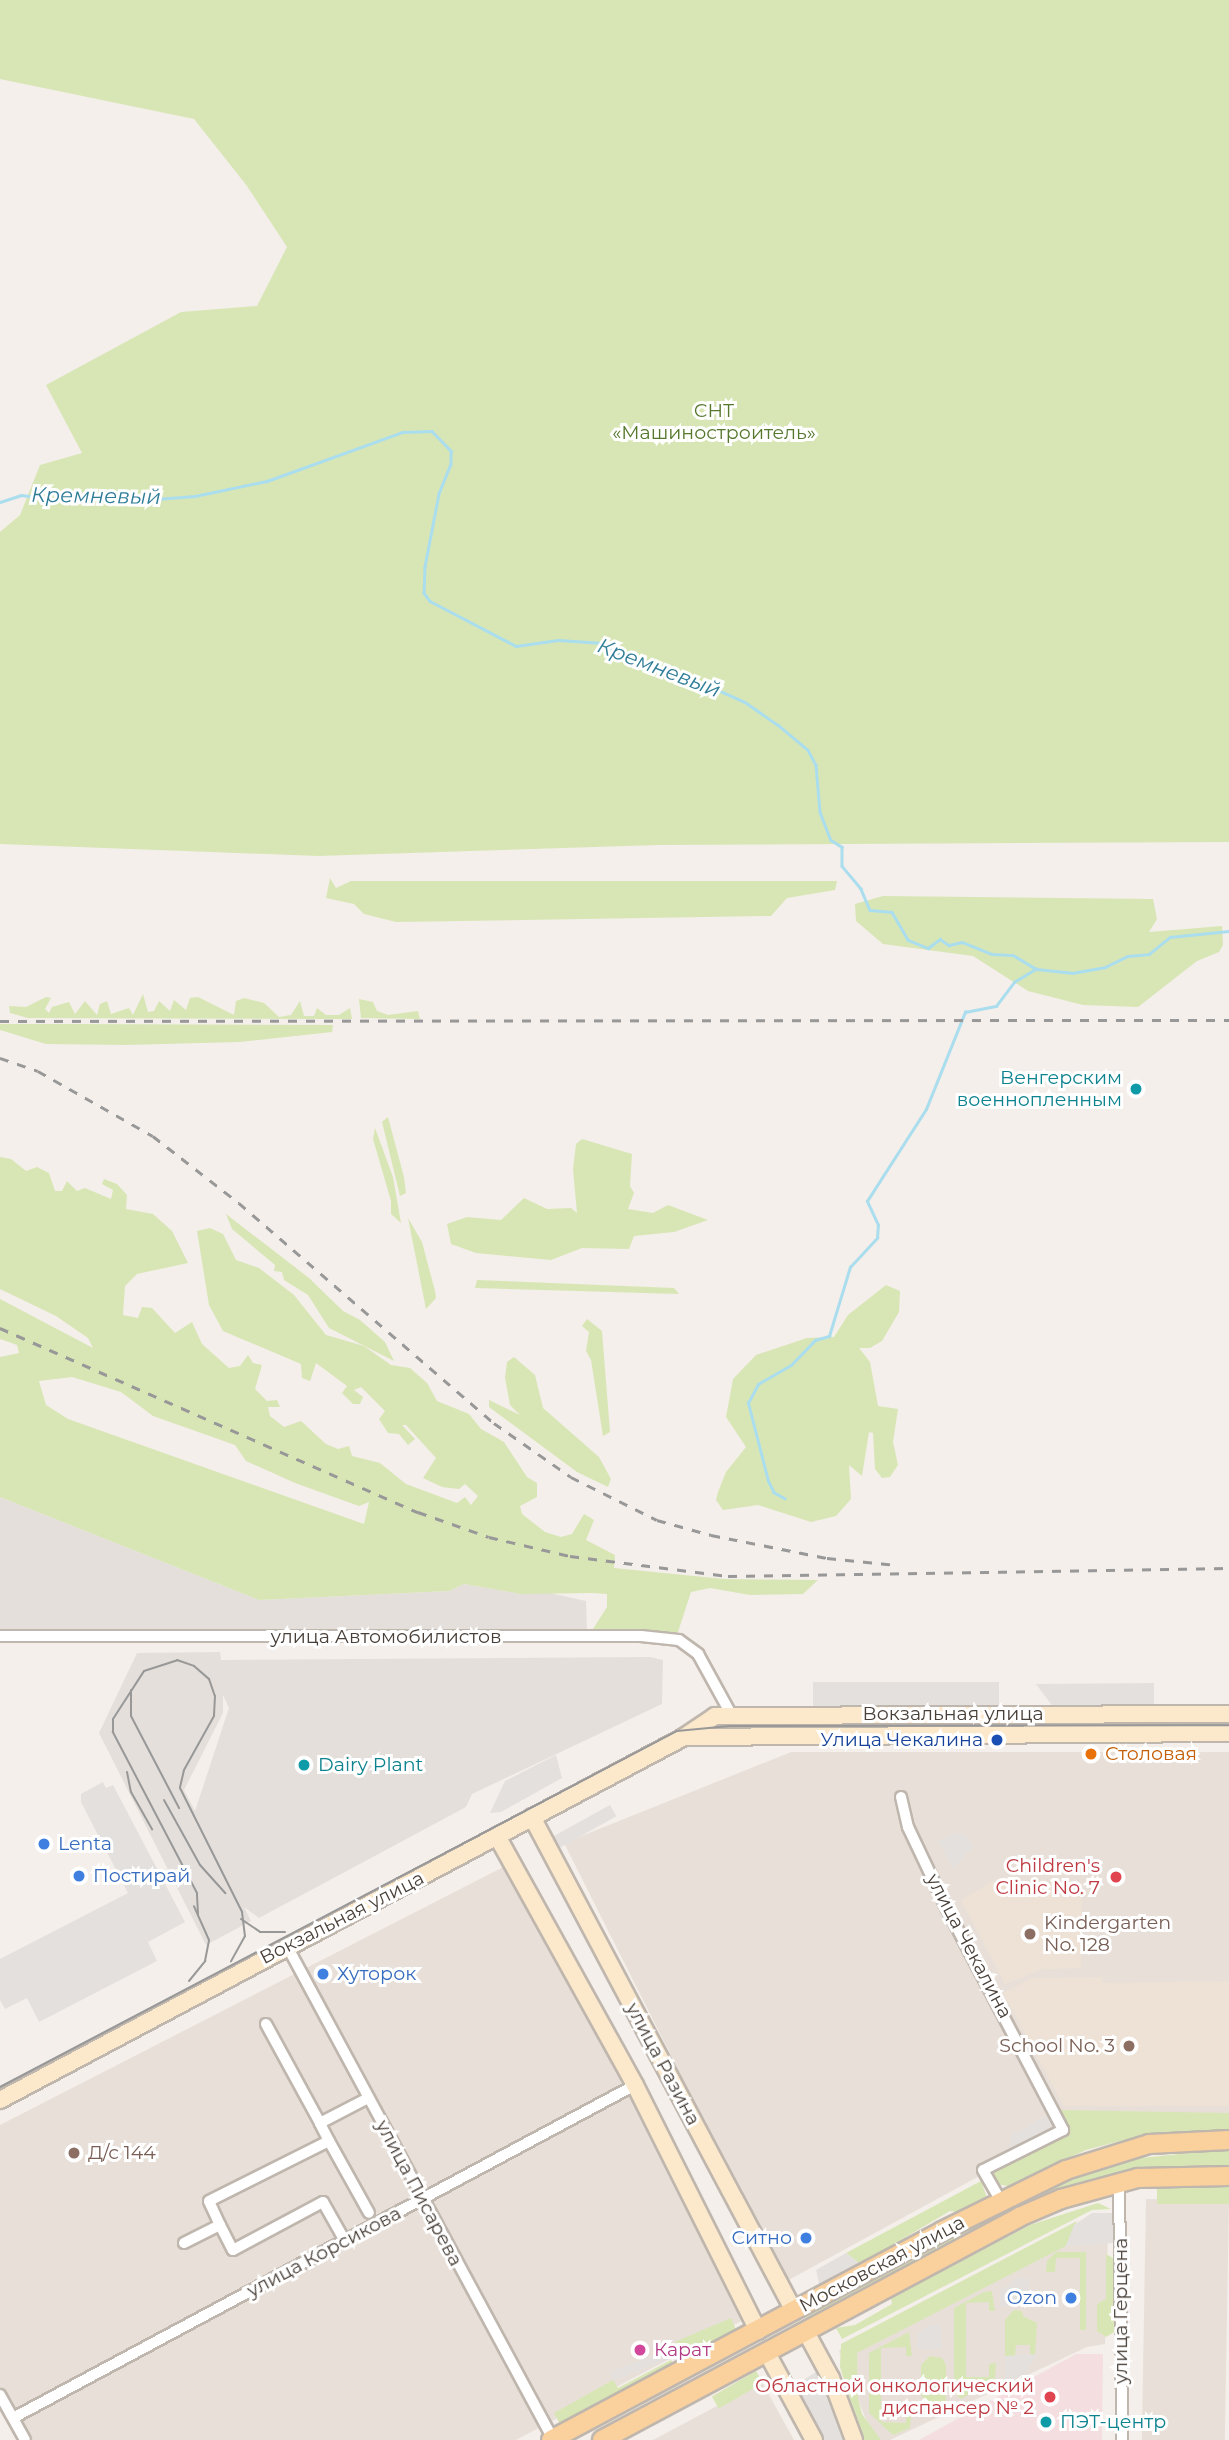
<!DOCTYPE html>
<meta charset="utf-8">
<style>
body{margin:0}
#map{position:relative;width:1229px;height:2440px;overflow:hidden;background:#f4efea;font-family:Montserrat,sans-serif}
div>[style]{position:absolute}
.residential>*{inset:0;background:#e8e0d8;transform-origin:0 0}
.industrial>*{inset:0;background:#e4dfdb}
.education>*{inset:0;background:#ede2d5}
.medical>*{inset:0;background:#f4dedf}
.green>*{inset:0;background:#d8e6b5;transform-origin:0 0}
.parking>*{inset:0;background:#e3e0de;transform-origin:0 0}
.stream>*{height:2.5px;margin:-1.25px;padding:0 1.25px;transform-origin:1.25px;border-radius:1.25px;background:#ade}
.roads{filter:drop-shadow(2px 0 #bfb6ad) drop-shadow(-2px 0 #bfb6ad) drop-shadow(0 2px #bfb6ad) drop-shadow(0 -2px #bfb6ad)}
.street>*{height:10px;margin:-5px;padding:0 5px;transform-origin:5px;border-radius:5px;background:#fff}
.secondary>*{height:16px;margin:-8px;padding:0 8px;transform-origin:8px;border-radius:8px;background:#fce9cc}
.primary>*{height:18px;margin:-9px;padding:0 9px;transform-origin:9px;border-radius:9px;background:#fad09d}
.tram>*{height:2px;margin:-1px;padding:0 1px;transform-origin:1px;border-radius:1px;background:#989898}
.rail>*{height:2.5px;margin-top:-1.25px;transform-origin:0;background:repeating-linear-gradient(90deg,#989898 0 9px,transparent 0 18px)}
.dots>*{width:19px;height:19px;translate:-50% -50%;box-sizing:border-box;border:4px solid #fff;border-radius:50%}
span{translate:-50% -50%;white-space:nowrap;text-align:center;line-height:1.15;-webkit-text-stroke:6px #fff;paint-order:stroke}
.park-label{font-size:19px;color:#56782d}
.culture-label{font-size:19px;color:#0d838f}
.right{translate:-100% -50%;text-align:right}
.left{translate:0 -50%;text-align:left}
.street-label{font-size:19px;color:#483f38}
.transit-label{font-size:19px;color:#164399}
.food-label{font-size:19px;color:#c56008}
.shop-label{font-size:19px;color:#366cbe}
.health-label{font-size:19px;color:#be3a42}
.education-label{font-size:19px;color:#785e54}
.hotel-label{font-size:19px;color:#b23c85}
.water-label{font-size:21px;color:#307d98;font-style:italic}
</style>
<div id="map">
<div class="residential">
<div style="clip-path:polygon(791px 1752px,1229px 1752px,1229px 2118px,1082px 2120px,785px 2282px,564px 1843px)"></div>
<div style="clip-path:polygon(511px 1863px,749px 2317px,516px 2440px,24px 2440px,0 2390px,0 2125px)"></div>
<div style="left:1146px;top:2199px;width:83px;height:241px;rotate:1deg"></div>
<div style="clip-path:polygon(1086px 2223px,1108px 2230px,1105px 2344px,1087px 2347px,890px 2440px,874px 2440px,839px 2351px)"></div>
<div style="clip-path:polygon(762px 2382px,794px 2440px,653px 2440px)"></div>
</div>
<div class="industrial">
<div style="clip-path:polygon(0 1497px,259px 1600px,449px 1591px,464px 1584px,521px 1594px,536px 1590px,586px 1601px,587px 1632px,0 1631px)"></div>
<div style="clip-path:polygon(evenodd,220px 1652px,221px 1660px,650px 1657px,663px 1660px,662px 1704px,472px 1794px,466px 1807px,259px 1918px,244px 1907px,251px 1921px,206px 1945px,99px 1733px,137px 1653px,220px 1652px,223px 1695px,229px 1708px,195px 1811px,184px 1790px,223px 1713px,223px 1695px)"></div>
</div>
<div class="education">
<div style="clip-path:polygon(993px 1881px,1082px 1884px,1081px 1968px,1043px 1969px,1005px 1984px,961px 1900px)"></div>
<div style="clip-path:polygon(1102px 1977px,1103px 1983px,1229px 1981px,1229px 2106px,1064px 2106px,1003px 1993px,1032px 1978px)"></div>
</div>
<div class="medical">
<div style="clip-path:polygon(1076px 2354px,1103px 2354px,1102px 2440px,919px 2440px)"></div>
</div>
<div class="green">
<div style="clip-path:polygon(0 0,1229px 0,1229px 842px,658px 845px,318px 856px,0 844px,0 532px,20px 515px,40px 465px,82px 453px,46px 385px,181px 312px,257px 306px,287px 247px,247px 186px,194px 119px,0 79px)"></div>
<div style="clip-path:polygon(330px 878px,336px 888px,351px 881px,837px 881px,835px 890px,787px 898px,771px 916px,396px 922px,364px 914px,354px 904px,326px 898px)"></div>
<div style="clip-path:polygon(883px 896px,1153px 899px,1157px 919px,1149px 932px,1222px 926px,1223px 945px,1219px 952px,1197px 961px,1138px 1007px,1083px 1005px,1028px 991px,973px 956px,883px 944px,856px 921px,855px 904px)"></div>
<div style="clip-path:polygon(143px 994px,148px 1012px,154px 1011px,159px 1001px,170px 1011px,174px 1000px,186px 1010px,190px 998px,198px 997px,234px 1015px,236px 1001px,244px 998px,264px 1003px,279px 1017px,291px 1015px,300px 1001px,304px 1016px,314px 1016px,317px 1008px,326px 1015px,339px 1015px,350px 1008px,352px 1019px,28px 1018px,10px 1013px,9px 1006px,26px 1007px,46px 997px,51px 998px,45px 1009px,49px 1013px,52px 1007px,69px 1002px,75px 1014px,85px 1001px,97px 1015px,100px 1004px,107px 1001px,111px 1014px,129px 1008px,133px 1015px)"></div>
<div style="clip-path:polygon(359px 999px,373px 1002px,377px 1011px,388px 1015px,418px 1011px,420px 1019px,361px 1018px)"></div>
<div style="clip-path:polygon(0 1024px,69px 1024px,333px 1025px,332px 1032px,239px 1042px,126px 1045px,46px 1044px,0 1030px)"></div>
<div style="clip-path:polygon(388px 1117px,404px 1177px,406px 1193px,400px 1196px,382px 1122px)"></div>
<div style="clip-path:polygon(375px 1128px,393px 1177px,401px 1223px,391px 1214px,391px 1201px,373px 1139px)"></div>
<div style="clip-path:polygon(582px 1139px,632px 1154px,630px 1186px,634px 1193px,628px 1209px,653px 1213px,668px 1205px,708px 1220px,674px 1232px,634px 1236px,629px 1249px,582px 1248px,551px 1260px,476px 1253px,451px 1244px,447px 1224px,467px 1217px,501px 1220px,524px 1198px,547px 1209px,571px 1208px,577px 1213px,573px 1169px,576px 1144px)"></div>
<div style="clip-path:polygon(evenodd,0 1157px,11px 1159px,26px 1171px,37px 1167px,49px 1173px,55px 1191px,62px 1191px,67px 1181px,77px 1191px,85px 1188px,111px 1199px,113px 1190px,102px 1184px,104px 1179px,117px 1184px,127px 1195px,126px 1209px,153px 1214px,172px 1231px,188px 1263px,137px 1274px,125px 1286px,123px 1315px,138px 1318px,142px 1307px,152px 1308px,175px 1333px,192px 1322px,202px 1344px,229px 1368px,240px 1366px,248px 1355px,253px 1363px,262px 1365px,255px 1389px,267px 1401px,277px 1400px,280px 1407px,268px 1407px,270px 1416px,284px 1427px,301px 1421px,326px 1444px,338px 1449px,349px 1446px,352px 1456px,380px 1463px,406px 1484px,457px 1503px,465px 1497px,471px 1505px,478px 1496px,465px 1484px,459px 1489px,442px 1487px,423px 1478px,436px 1458px,406px 1425px,402px 1425px,415px 1439px,408px 1445px,399px 1434px,388px 1433px,379px 1419px,385px 1411px,361px 1387px,354px 1390px,363px 1397px,360px 1404px,353px 1404px,342px 1393px,347px 1386px,316px 1363px,310px 1381px,302px 1378px,301px 1364px,223px 1331px,209px 1305px,197px 1231px,210px 1228px,223px 1234px,236px 1260px,259px 1268px,294px 1295px,326px 1335px,364px 1346px,391px 1365px,410px 1368px,427px 1383px,437px 1401px,469px 1414px,481px 1429px,504px 1442px,527px 1477px,537px 1483px,537px 1497px,520px 1506px,522px 1514px,545px 1532px,561px 1537px,572px 1534px,584px 1514px,594px 1520px,586px 1540px,615px 1555px,614px 1568px,724px 1579px,818px 1580px,803px 1594px,750px 1595px,710px 1588px,691px 1592px,678px 1632px,591px 1632px,607px 1607px,607px 1594px,593px 1593px,521px 1594px,464px 1584px,449px 1591px,259px 1600px,0 1497px,0 1357px,19px 1353px,17px 1345px,0 1339px,0 1299px,93px 1348px,88px 1338px,56px 1316px,0 1289px,0 1157px,72px 1377px,121px 1392px,153px 1416px,235px 1445px,246px 1461px,295px 1483px,359px 1506px,369px 1502px,364px 1524px,68px 1419px,46px 1405px,39px 1381px,72px 1377px)"></div>
<div style="clip-path:polygon(226px 1214px,309px 1278px,343px 1311px,360px 1320px,385px 1342px,394px 1361px,329px 1328px,308px 1295px,284px 1280px,282px 1272px,274px 1271px,275px 1265px,232px 1229px)"></div>
<div style="clip-path:polygon(408px 1218px,422px 1242px,435px 1291px,436px 1298px,426px 1309px)"></div>
<div style="clip-path:polygon(477px 1280px,674px 1288px,679px 1294px,475px 1288px)"></div>
<div style="clip-path:polygon(886px 1285px,900px 1291px,899px 1312px,882px 1341px,870px 1348px,859px 1348px,870px 1362px,878px 1406px,898px 1409px,893px 1442px,898px 1465px,890px 1477px,882px 1478px,875px 1469px,873px 1433px,869px 1432px,862px 1476px,849px 1465px,851px 1499px,836px 1516px,811px 1522px,758px 1505px,723px 1510px,716px 1500px,718px 1492px,726px 1472px,746px 1447px,726px 1417px,733px 1379px,756px 1355px,807px 1338px,834px 1337px,848px 1315px)"></div>
<div style="clip-path:polygon(587px 1319px,602px 1331px,610px 1432px,603px 1436px,591px 1360px,586px 1351px,589px 1332px,582px 1326px)"></div>
<div style="clip-path:polygon(514px 1357px,535px 1375px,543px 1408px,599px 1457px,611px 1479px,608px 1487px,577px 1472px,489px 1407px,489px 1400px,520px 1415px,510px 1405px,505px 1378px,507px 1362px)"></div>
<div style="clip-path:polygon(1060px 2110px,1229px 2113px,1229px 2131px,1151px 2133px,1086px 2150px,1008px 2186px,996px 2184px,993px 2172px,1069px 2131px)"></div>
<div style="clip-path:polygon(1229px 2149px,1229px 2169px,1115px 2177px,805px 2318px,805px 2313px,1075px 2175px,1121px 2160px)"></div>
<div style="clip-path:polygon(981px 2181px,987px 2198px,960px 2212px,950px 2211px,860px 2264px,846px 2253px)"></div>
<div style="left:1229px;top:2185px;width:19px;height:72px;rotate:90deg"></div>
<div style="clip-path:polygon(1098px 2203px,1111px 2209px,1092px 2210px,842px 2339px,836px 2328px,855px 2325px,892px 2304px,891px 2298px,1030px 2225px)"></div>
<div style="clip-path:polygon(1077px 2221px,1066px 2246px,857px 2353px,858px 2398px,862px 2414px,881px 2440px,863px 2440px,840px 2367px,841px 2344px)"></div>
<div style="clip-path:polygon(1056px 2252px,1086px 2252px,1086px 2330px,1080px 2330px,1080px 2258px,1056px 2258px,1055px 2272px,1046px 2272px,1047px 2261px)"></div>
<div style="clip-path:polygon(1106px 2254px,1116px 2260px,1116px 2331px,1106px 2337px,1097px 2331px,1097px 2304px,1106px 2299px)"></div>
<div style="clip-path:polygon(992px 2291px,995px 2311px,989px 2311px,989px 2302px,966px 2303px,966px 2377px,989px 2377px,989px 2364px,996px 2363px,995px 2378px,961px 2399px,954px 2392px,954px 2308px,984px 2292px)"></div>
<div style="clip-path:polygon(1014px 2310px,1022px 2311px,1023px 2316px,1037px 2323px,1035px 2356px,1030px 2356px,1030px 2345px,1016px 2345px,1015px 2356px,1005px 2356px,1005px 2320px)"></div>
<div style="left:731px;top:2318px;width:15px;height:60px;rotate:67deg"></div>
<div style="clip-path:polygon(909px 2332px,912px 2356px,906px 2356px,906px 2347px,881px 2348px,881px 2422px,906px 2423px,906px 2403px,912px 2403px,910px 2428px,893px 2435px,869px 2413px,869px 2353px)"></div>
<div style="clip-path:polygon(930px 2356px,942px 2358px,946px 2365px,946px 2404px,931px 2415px,921px 2394px,921px 2365px)"></div>
<div style="clip-path:polygon(671px 2360px,674px 2365px,561px 2426px,554px 2413px,613px 2380px,618px 2388px)"></div>
<div style="left:756px;top:2371px;width:14px;height:51px;rotate:60deg"></div>
</div>
<div class="parking">
<div style="left:999px;top:1682px;width:26px;height:186px;rotate:90deg"></div>
<div style="clip-path:polygon(1154px 1683px,1154px 1708px,1054px 1708px,1036px 1684px)"></div>
<div style="clip-path:polygon(556px 1755px,562px 1778px,501px 1812px,490px 1813px,505px 1781px)"></div>
<div style="clip-path:polygon(103px 1782px,106px 1788px,113px 1785px,185px 1922px,148px 1942px,157px 1961px,39px 2022px,27px 1998px,5px 2009px,0 2000px,0 1959px,128px 1893px,81px 1802px,81px 1794px)"></div>
<div style="left:610px;top:1805px;width:13px;height:64px;rotate:61deg"></div>
<div style="clip-path:polygon(955px 1833px,965px 1834px,973px 1846px,954px 1869px,938px 1841px)"></div>
<div style="clip-path:polygon(1052px 2113px,1058px 2125px,1009px 2150px,1011px 2136px)"></div>
<div style="clip-path:polygon(1092px 2213px,1115px 2213px,1113px 2243px,1066px 2246px,1074px 2225px)"></div>
<div style="clip-path:polygon(846px 2253px,860px 2264px,820px 2287px,816px 2270px)"></div>
<div style="clip-path:polygon(1017px 2279px,1029px 2279px,1029px 2305px,1000px 2306px,1000px 2291px)"></div>
<div style="clip-path:polygon(931px 2325px,941px 2325px,942px 2349px,918px 2349px,918px 2334px)"></div>
<div style="left:678px;top:2346px;width:9px;height:73px;rotate:69deg"></div>
<div style="clip-path:polygon(1037px 2354px,1026px 2374px,1005px 2383px,1005px 2356px)"></div>
<div style="clip-path:polygon(819px 2370px,848px 2440px,821px 2440px,794px 2386px)"></div>
</div>
<div class="stream">
<div style="left:0;top:502px;width:22px;rotate:-18deg"></div>
<div style="left:21px;top:495px;width:26px;rotate:7deg"></div>
<div style="left:47px;top:498px;width:9px;rotate:-41deg"></div>
<div style="left:54px;top:492px;width:89px;rotate:5.1deg"></div>
<div style="left:143px;top:500px;width:52px;rotate:-4.4deg"></div>
<div style="left:195px;top:496px;width:74px;rotate:-11.8deg"></div>
<div style="left:267px;top:481px;width:144px;rotate:-19.9deg"></div>
<div style="left:402px;top:432px;width:30px;rotate:-2deg"></div>
<div style="left:432px;top:431px;width:28px;rotate:46deg"></div>
<div style="left:451px;top:451px;width:13px;rotate:90deg"></div>
<div style="left:451px;top:464px;width:32px;rotate:112deg"></div>
<div style="left:439px;top:494px;width:74px;rotate:100.9deg"></div>
<div style="left:425px;top:567px;width:26px;rotate:92deg"></div>
<div style="left:424px;top:593px;width:10px;rotate:53deg"></div>
<div style="left:430px;top:601px;width:97px;rotate:27.6deg"></div>
<div style="left:516px;top:646px;width:42px;rotate:-8.1deg"></div>
<div style="left:558px;top:640px;width:45px;rotate:3.8deg"></div>
<div style="left:603px;top:643px;width:42px;rotate:31.4deg"></div>
<div style="left:639px;top:665px;width:73px;rotate:16.7deg"></div>
<div style="left:709px;top:686px;width:39px;rotate:24deg"></div>
<div style="left:745px;top:702px;width:39px;rotate:35deg"></div>
<div style="left:777px;top:724px;width:40px;rotate:40deg"></div>
<div style="left:808px;top:750px;width:17px;rotate:62deg"></div>
<div style="left:816px;top:765px;width:47px;rotate:85.1deg"></div>
<div style="left:820px;top:812px;width:30px;rotate:69deg"></div>
<div style="left:831px;top:840px;width:13px;rotate:32deg"></div>
<div style="left:842px;top:847px;width:19px;rotate:90deg"></div>
<div style="left:842px;top:866px;width:30px;rotate:50deg"></div>
<div style="left:861px;top:889px;width:23px;rotate:67deg"></div>
<div style="left:870px;top:910px;width:22px;rotate:5deg"></div>
<div style="left:892px;top:912px;width:32px;rotate:60deg"></div>
<div style="left:908px;top:940px;width:22px;rotate:22deg"></div>
<div style="left:928px;top:948px;width:15px;rotate:-37deg"></div>
<div style="left:940px;top:939px;width:11px;rotate:34deg"></div>
<div style="left:949px;top:945px;width:13px;rotate:-13deg"></div>
<div style="left:962px;top:942px;width:32px;rotate:22deg"></div>
<div style="left:992px;top:954px;width:21px;rotate:3deg"></div>
<div style="left:1013px;top:955px;width:27px;rotate:31deg"></div>
<div style="left:1036px;top:969px;width:36px;rotate:6deg"></div>
<div style="left:1072px;top:973px;width:34px;rotate:-10deg"></div>
<div style="left:1105px;top:967px;width:25px;rotate:-26deg"></div>
<div style="left:1128px;top:956px;width:21px;rotate:-5deg"></div>
<div style="left:1149px;top:954px;width:27px;rotate:-39deg"></div>
<div style="left:1170px;top:937px;width:59px;rotate:-5.8deg"></div>
<div style="left:785px;top:1499px;width:13px;rotate:-151deg"></div>
<div style="left:774px;top:1493px;width:13px;rotate:-117deg"></div>
<div style="left:768px;top:1481px;width:81px;rotate:-104.4deg"></div>
<div style="left:748px;top:1403px;width:21px;rotate:-62deg"></div>
<div style="left:758px;top:1384px;width:38px;rotate:-30deg"></div>
<div style="left:791px;top:1365px;width:35px;rotate:-46deg"></div>
<div style="left:815px;top:1340px;width:15px;rotate:-16deg"></div>
<div style="left:829px;top:1336px;width:72px;rotate:-73.1deg"></div>
<div style="left:850px;top:1267px;width:40px;rotate:-47deg"></div>
<div style="left:877px;top:1238px;width:13px;rotate:-86deg"></div>
<div style="left:878px;top:1225px;width:26px;rotate:-115deg"></div>
<div style="left:867px;top:1201px;width:109px;rotate:-57.3deg"></div>
<div style="left:926px;top:1109px;width:105px;rotate:-68.1deg"></div>
<div style="left:965px;top:1012px;width:32px;rotate:-11deg"></div>
<div style="left:996px;top:1006px;width:30px;rotate:-53deg"></div>
<div style="left:1014px;top:982px;width:26px;rotate:-31deg"></div>
</div>
<div class="roads">
<div class="street">
<div style="left:0;top:1636px;width:641px"></div>
<div style="left:641px;top:1636px;width:38px;rotate:6deg"></div>
<div style="left:679px;top:1640px;width:24px;rotate:36deg"></div>
<div style="left:698px;top:1654px;width:68px;rotate:61.2deg"></div>
<div style="left:901px;top:1797px;width:31px;rotate:77deg"></div>
<div style="left:908px;top:1827px;width:89px;rotate:64.6deg"></div>
<div style="left:946px;top:1907px;width:252px;rotate:62.3deg"></div>
<div style="left:1063px;top:2130px;width:89px;rotate:153.4deg"></div>
<div style="left:983px;top:2170px;width:36px;rotate:60deg"></div>
<div style="left:287px;top:1946px;width:560px;rotate:61.65deg"></div>
<div style="left:266px;top:2024px;width:113px;rotate:61.4deg"></div>
<div style="left:329px;top:2141px;width:82px;rotate:60.9deg"></div>
<div style="left:1119px;top:2181px;width:259px;rotate:89.3deg"></div>
<div style="left:220px;top:2225px;width:28px;rotate:63deg"></div>
<div style="left:233px;top:2250px;width:102px;rotate:-28.1deg"></div>
<div style="left:323px;top:2202px;width:45px;rotate:60.6deg"></div>
<div style="left:184px;top:2243px;width:40px;rotate:-26.6deg"></div>
<div style="left:220px;top:2225px;width:26px;rotate:-115deg"></div>
<div style="left:209px;top:2201px;width:134px;rotate:-26.6deg"></div>
<div style="left:329px;top:2141px;width:20px;rotate:-117deg"></div>
<div style="left:320px;top:2123px;width:54px;rotate:-27.5deg"></div>
<div style="left:0;top:2395px;width:51px;rotate:60.9deg"></div>
<div style="left:13px;top:2418px;width:706px;rotate:-28.16deg"></div>
</div>
<div class="secondary">
<div style="left:684px;top:1737px;width:545px;rotate:-0.42deg"></div>
<div style="left:532px;top:1817px;width:559px;rotate:62.06deg"></div>
<div style="left:497px;top:1836px;width:285px;rotate:61deg"></div>
<div style="left:635px;top:2085px;width:275px;rotate:63.4deg"></div>
<div style="left:0;top:2100px;width:774px;rotate:-27.95deg"></div>
<div style="left:684px;top:1737px;width:37px;rotate:-34deg"></div>
<div style="left:715px;top:1716px;width:514px;rotate:-0.22deg"></div>
<div style="left:806px;top:2332px;width:52px;rotate:61.5deg"></div>
<div style="left:831px;top:2378px;width:66px;rotate:69.6deg"></div>
<div style="left:767px;top:2353px;width:99px;rotate:61.6deg"></div>
</div>
<div class="primary">
<div style="left:551px;top:2440px;width:443px;rotate:-28.1deg"></div>
<div style="left:942px;top:2231px;width:138px;rotate:-26.2deg"></div>
<div style="left:1066px;top:2170px;width:87px;rotate:-17.4deg"></div>
<div style="left:1149px;top:2144px;width:80px;rotate:-2.9deg"></div>
<div style="left:602px;top:2440px;width:473px;rotate:-28.1deg"></div>
<div style="left:1019px;top:2217px;width:46px;rotate:-23.2deg"></div>
<div style="left:1061px;top:2199px;width:80px;rotate:-15.3deg"></div>
<div style="left:1138px;top:2178px;width:91px;rotate:-1.3deg"></div>
</div>
</div>
<div class="tram">
<div style="left:131px;top:1690px;width:26px;rotate:90deg"></div>
<div style="left:131px;top:1716px;width:104px;rotate:62.4deg"></div>
<div style="left:127px;top:1772px;width:20px;rotate:79deg"></div>
<div style="left:131px;top:1792px;width:43px;rotate:60.4deg"></div>
<div style="left:164px;top:1800px;width:74px;rotate:61deg"></div>
<div style="left:200px;top:1865px;width:38px;rotate:48deg"></div>
<div style="left:198px;top:1914px;width:21px;rotate:-93deg"></div>
<div style="left:197px;top:1893px;width:182px;rotate:-117.6deg"></div>
<div style="left:113px;top:1732px;width:13px;rotate:-90deg"></div>
<div style="left:113px;top:1719px;width:57px;rotate:-57.1deg"></div>
<div style="left:144px;top:1671px;width:35px;rotate:-18deg"></div>
<div style="left:177px;top:1660px;width:18px;rotate:19deg"></div>
<div style="left:194px;top:1666px;width:20px;rotate:41deg"></div>
<div style="left:209px;top:1679px;width:18px;rotate:71deg"></div>
<div style="left:215px;top:1696px;width:20px;rotate:93deg"></div>
<div style="left:214px;top:1716px;width:62px;rotate:119.1deg"></div>
<div style="left:184px;top:1770px;width:18px;rotate:103deg"></div>
<div style="left:180px;top:1788px;width:139px;rotate:63.4deg"></div>
<div style="left:242px;top:1912px;width:24px;rotate:83deg"></div>
<div style="left:245px;top:1936px;width:29px;rotate:119deg"></div>
<div style="left:241px;top:1919px;width:23px;rotate:34deg"></div>
<div style="left:260px;top:1932px;width:25px"></div>
<div style="left:189px;top:1981px;width:26px;rotate:-51deg"></div>
<div style="left:205px;top:1961px;width:21px;rotate:-79deg"></div>
<div style="left:209px;top:1940px;width:37px;rotate:-114deg"></div>
<div style="left:0;top:2087px;width:765px;rotate:-27.74deg"></div>
<div style="left:677px;top:1731px;width:53px;rotate:-5.4deg"></div>
<div style="left:730px;top:1726px;width:499px;rotate:-0.1deg"></div>
</div>
<div class="rail">
<div style="left:0;top:1021px;width:1229px;rotate:-0.05deg"></div>
<div style="left:0;top:1058px;width:40px;rotate:18.9deg"></div>
<div style="left:38px;top:1071px;width:132px;rotate:29.5deg"></div>
<div style="left:153px;top:1136px;width:109px;rotate:37.9deg"></div>
<div style="left:239px;top:1203px;width:337px;rotate:40.8deg"></div>
<div style="left:494px;top:1423px;width:94px;rotate:35deg"></div>
<div style="left:571px;top:1477px;width:96px;rotate:26.6deg"></div>
<div style="left:657px;top:1520px;width:56px;rotate:15.5deg"></div>
<div style="left:711px;top:1535px;width:118px;rotate:11.2deg"></div>
<div style="left:827px;top:1558px;width:70px;rotate:5.7deg"></div>
<div style="left:0;top:1328px;width:457px;rotate:23.8deg"></div>
<div style="left:418px;top:1512px;width:75px;rotate:19.4deg"></div>
<div style="left:489px;top:1537px;width:83px;rotate:13.2deg"></div>
<div style="left:570px;top:1556px;width:159px;rotate:7.2deg"></div>
<div style="left:728px;top:1576px;width:501px;rotate:-0.91deg"></div>
</div>
<div class="dots">
<div style="left:1136px;top:1089px;background:#0f9aa8"></div>
<div style="left:997px;top:1740px;background:#1a4fb4"></div>
<div style="left:1091px;top:1754px;background:#e8710a"></div>
<div style="left:304px;top:1765px;background:#0f9aa8"></div>
<div style="left:44px;top:1844px;background:#3f7fe0"></div>
<div style="left:79px;top:1876px;background:#3f7fe0"></div>
<div style="left:1116px;top:1877px;background:#e0444e"></div>
<div style="left:1030px;top:1934px;background:#8d6e63"></div>
<div style="left:323px;top:1974px;background:#3f7fe0"></div>
<div style="left:1129px;top:2046px;background:#8d6e63"></div>
<div style="left:74px;top:2153px;background:#8d6e63"></div>
<div style="left:806px;top:2238px;background:#3f7fe0"></div>
<div style="left:1071px;top:2298px;background:#3f7fe0"></div>
<div style="left:640px;top:2350px;background:#d1479c"></div>
<div style="left:1050px;top:2397px;background:#e0444e"></div>
<div style="left:1046px;top:2422px;background:#0f9aa8"></div>
</div>
<div class="park-label">
<span style="left:714px;top:422px">СНТ<br>«Машиностроитель»</span>
</div>
<div class="culture-label">
<span class="right" style="left:1122px;top:1089px">Венгерским<br>военнопленным</span>
<span class="left" style="left:318px;top:1765px">Dairy Plant</span>
<span class="left" style="left:1060px;top:2422px">ПЭТ-центр</span>
</div>
<div class="street-label">
<span style="left:386px;top:1637px">улица Автомобилистов</span>
<span style="left:953px;top:1714px">Вокзальная улица</span>
<span style="left:342px;top:1918px;rotate:-27deg">Вокзальная улица</span>
<span style="left:969px;top:1946px;rotate:62deg">улица Чекалина</span>
<span style="left:663px;top:2064px;rotate:62deg">улица Разина</span>
<span style="left:419px;top:2193px;rotate:62deg">улица Писарева</span>
<span style="left:324px;top:2252px;rotate:-28deg">улица Корсикова</span>
<span style="left:882px;top:2264px;rotate:-28deg">Московская улица</span>
<span style="left:1121px;top:2311px;rotate:-90deg">улица Герцена</span>
</div>
<div class="transit-label">
<span class="right" style="left:983px;top:1740px">Улица Чекалина</span>
</div>
<div class="food-label">
<span class="left" style="left:1105px;top:1754px">Столовая</span>
</div>
<div class="shop-label">
<span class="left" style="left:58px;top:1844px">Lenta</span>
<span class="left" style="left:93px;top:1876px">Постирай</span>
<span class="left" style="left:337px;top:1974px">Хуторок</span>
<span class="right" style="left:792px;top:2238px">Ситно</span>
<span class="right" style="left:1057px;top:2298px">Ozon</span>
</div>
<div class="health-label">
<span class="right" style="left:1100px;top:1877px">Children's<br>Clinic No. 7</span>
<span class="right" style="left:1034px;top:2397px">Областной онкологический<br>диспансер № 2</span>
</div>
<div class="education-label">
<span class="left" style="left:1044px;top:1934px">Kindergarten<br>No. 128</span>
<span class="right" style="left:1115px;top:2046px">School No. 3</span>
<span class="left" style="left:88px;top:2153px">Д/с 144</span>
</div>
<div class="hotel-label">
<span class="left" style="left:654px;top:2350px">Карат</span>
</div>
<div class="water-label">
<span style="left:96px;top:496px;rotate:1deg">Кремневый</span>
<span style="left:659px;top:668px;rotate:21deg">Кремневый</span>
</div>
</div>
